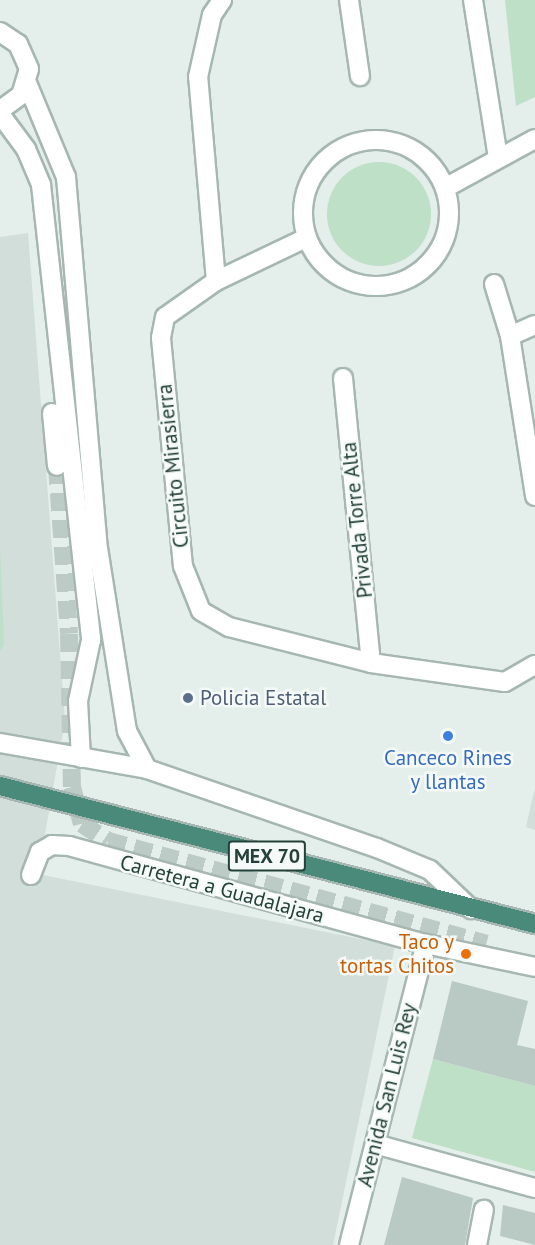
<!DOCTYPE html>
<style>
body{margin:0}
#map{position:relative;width:535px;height:1245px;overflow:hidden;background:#e4eeea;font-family:"PT Sans",sans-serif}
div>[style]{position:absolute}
.built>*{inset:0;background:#d2ded9}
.green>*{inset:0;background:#bde0c6}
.round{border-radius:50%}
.building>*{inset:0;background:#b9c9c3}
.minor-tunnel>*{height:18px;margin-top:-9px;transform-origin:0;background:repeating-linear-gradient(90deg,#bdcbc7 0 18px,transparent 0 27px)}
.roads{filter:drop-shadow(2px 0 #a6b7b1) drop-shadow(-2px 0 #a6b7b1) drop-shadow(0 2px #a6b7b1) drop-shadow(0 -2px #a6b7b1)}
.minor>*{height:18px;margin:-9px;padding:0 9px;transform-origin:9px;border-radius:9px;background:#fff}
.minor>.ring{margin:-9px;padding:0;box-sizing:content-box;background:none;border:18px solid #fff;border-radius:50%}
.trunk>*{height:18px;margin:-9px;padding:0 9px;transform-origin:9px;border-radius:9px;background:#4a8a7b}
.dots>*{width:16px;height:16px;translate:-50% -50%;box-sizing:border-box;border:3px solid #f5faf8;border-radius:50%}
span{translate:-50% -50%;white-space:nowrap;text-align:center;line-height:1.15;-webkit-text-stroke:5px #f5faf8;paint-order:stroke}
.shield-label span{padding:2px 4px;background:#f5faf8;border:2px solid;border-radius:4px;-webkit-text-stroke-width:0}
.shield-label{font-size:20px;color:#234139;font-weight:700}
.street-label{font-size:21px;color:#234139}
.service-label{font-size:21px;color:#4e5e75}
.left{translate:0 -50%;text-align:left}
.shop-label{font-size:21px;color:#366cbe}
.food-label{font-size:21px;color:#c56008}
.right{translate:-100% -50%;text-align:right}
</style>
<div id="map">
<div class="built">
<div style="clip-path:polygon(28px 233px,65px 720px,38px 874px,395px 946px,333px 1245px,0 1245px,0 237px)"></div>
<div style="clip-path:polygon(535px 787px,535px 830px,526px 827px)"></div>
</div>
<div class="green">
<div style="clip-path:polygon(505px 0,535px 0,535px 97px,516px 106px)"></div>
<div class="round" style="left:327px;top:162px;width:104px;height:104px"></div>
<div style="clip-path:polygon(0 548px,4px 645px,0 651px)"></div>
<div style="clip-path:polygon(433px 1059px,535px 1086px,535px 1172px,412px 1138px)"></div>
</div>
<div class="building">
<div style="clip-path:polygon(452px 981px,528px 1001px,517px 1045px,535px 1049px,535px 1086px,433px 1059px)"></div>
<div style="clip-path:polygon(402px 1177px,473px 1198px,465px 1245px,384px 1245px)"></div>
<div style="clip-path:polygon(503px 1205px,535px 1213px,535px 1245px,500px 1236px)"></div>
</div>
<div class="minor-tunnel">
<div style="left:57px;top:466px;width:168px;rotate:85.9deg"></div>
<div style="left:69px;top:634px;width:153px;rotate:88.9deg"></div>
<div style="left:72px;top:787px;width:38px;rotate:75deg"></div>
<div style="left:82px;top:824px;width:31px;rotate:33deg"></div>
<div style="left:108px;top:841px;width:392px;rotate:15.2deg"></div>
</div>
<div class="roads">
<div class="minor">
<div style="left:349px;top:0;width:77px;rotate:81.8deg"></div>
<div style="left:473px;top:0;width:159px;rotate:81deg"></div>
<div style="left:0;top:32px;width:22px;rotate:34deg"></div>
<div style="left:18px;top:44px;width:27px;rotate:66deg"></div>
<div style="left:29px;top:69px;width:27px;rotate:107deg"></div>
<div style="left:21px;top:95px;width:26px;rotate:144deg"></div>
<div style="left:27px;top:83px;width:102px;rotate:67.5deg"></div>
<div style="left:66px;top:177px;width:372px;rotate:85.1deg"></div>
<div style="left:98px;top:548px;width:185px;rotate:81deg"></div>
<div style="left:127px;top:731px;width:43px;rotate:62.2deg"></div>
<div style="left:0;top:114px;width:44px;rotate:53.4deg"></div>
<div style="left:26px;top:149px;width:39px;rotate:67deg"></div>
<div style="left:41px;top:185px;width:458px;rotate:83.7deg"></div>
<div style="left:91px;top:640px;width:62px;rotate:102deg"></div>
<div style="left:78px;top:701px;width:57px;rotate:87deg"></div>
<div class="ring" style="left:303px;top:140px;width:128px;height:128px"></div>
<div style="left:445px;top:188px;width:102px;rotate:-28.6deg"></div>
<div style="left:306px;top:238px;width:100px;rotate:154.5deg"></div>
<div style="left:216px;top:281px;width:62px;rotate:144.8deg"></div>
<div style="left:165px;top:317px;width:21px;rotate:101deg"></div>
<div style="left:161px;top:338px;width:229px;rotate:84.5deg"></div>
<div style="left:183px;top:566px;width:48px;rotate:68.2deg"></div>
<div style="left:201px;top:611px;width:32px;rotate:30deg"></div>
<div style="left:229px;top:627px;width:146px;rotate:14.2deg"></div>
<div style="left:371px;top:663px;width:135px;rotate:8.1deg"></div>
<div style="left:505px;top:682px;width:34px;rotate:-30deg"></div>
<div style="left:216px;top:281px;width:205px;rotate:-95deg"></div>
<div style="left:198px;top:77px;width:64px;rotate:-77.3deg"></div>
<div style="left:212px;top:15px;width:18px;rotate:-56deg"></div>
<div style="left:494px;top:284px;width:54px;rotate:72.9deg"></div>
<div style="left:510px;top:336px;width:162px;rotate:81.1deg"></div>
<div style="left:510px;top:336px;width:27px;rotate:-24deg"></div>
<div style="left:343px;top:378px;width:286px;rotate:84.4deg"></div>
<div style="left:52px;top:413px;width:53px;rotate:84.6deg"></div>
<div style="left:0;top:743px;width:149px;rotate:10deg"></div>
<div style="left:147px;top:769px;width:243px;rotate:19deg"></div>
<div style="left:377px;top:848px;width:57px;rotate:22.5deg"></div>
<div style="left:430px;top:870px;width:57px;rotate:43.6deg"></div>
<div style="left:31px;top:875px;width:25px;rotate:-69deg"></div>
<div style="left:40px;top:852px;width:14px;rotate:-30deg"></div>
<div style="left:52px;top:845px;width:17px;rotate:3deg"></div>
<div style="left:69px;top:846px;width:370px;rotate:15.4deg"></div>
<div style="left:426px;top:944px;width:111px;rotate:11.9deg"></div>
<div style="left:375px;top:1144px;width:166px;rotate:15.4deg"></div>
<div style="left:349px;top:1245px;width:311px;rotate:-75.7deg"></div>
<div style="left:477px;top:1245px;width:36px;rotate:-79deg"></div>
</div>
<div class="trunk">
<div style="left:0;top:786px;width:553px;rotate:14.46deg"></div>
</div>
</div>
<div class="dots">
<div style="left:188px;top:698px;background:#5c6f8a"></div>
<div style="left:448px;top:736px;background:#3f7fe0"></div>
<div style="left:466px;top:954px;background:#e8710a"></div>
</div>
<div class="shield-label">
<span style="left:267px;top:856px">MEX 70</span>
</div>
<div class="street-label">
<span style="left:173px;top:466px;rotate:-96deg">Circuito Mirasierra</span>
<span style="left:357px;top:520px;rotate:-96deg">Privada Torre Alta</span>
<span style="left:222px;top:889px;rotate:15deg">Carretera a Guadalajara</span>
<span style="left:387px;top:1095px;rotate:-76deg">Avenida San Luis Rey</span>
</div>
<div class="service-label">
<span class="left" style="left:200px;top:698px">Policia Estatal</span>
</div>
<div class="shop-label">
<span style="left:448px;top:770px">Canceco Rines<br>y llantas</span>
</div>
<div class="food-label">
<span class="right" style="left:454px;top:954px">Taco y<br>tortas Chitos</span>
</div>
</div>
